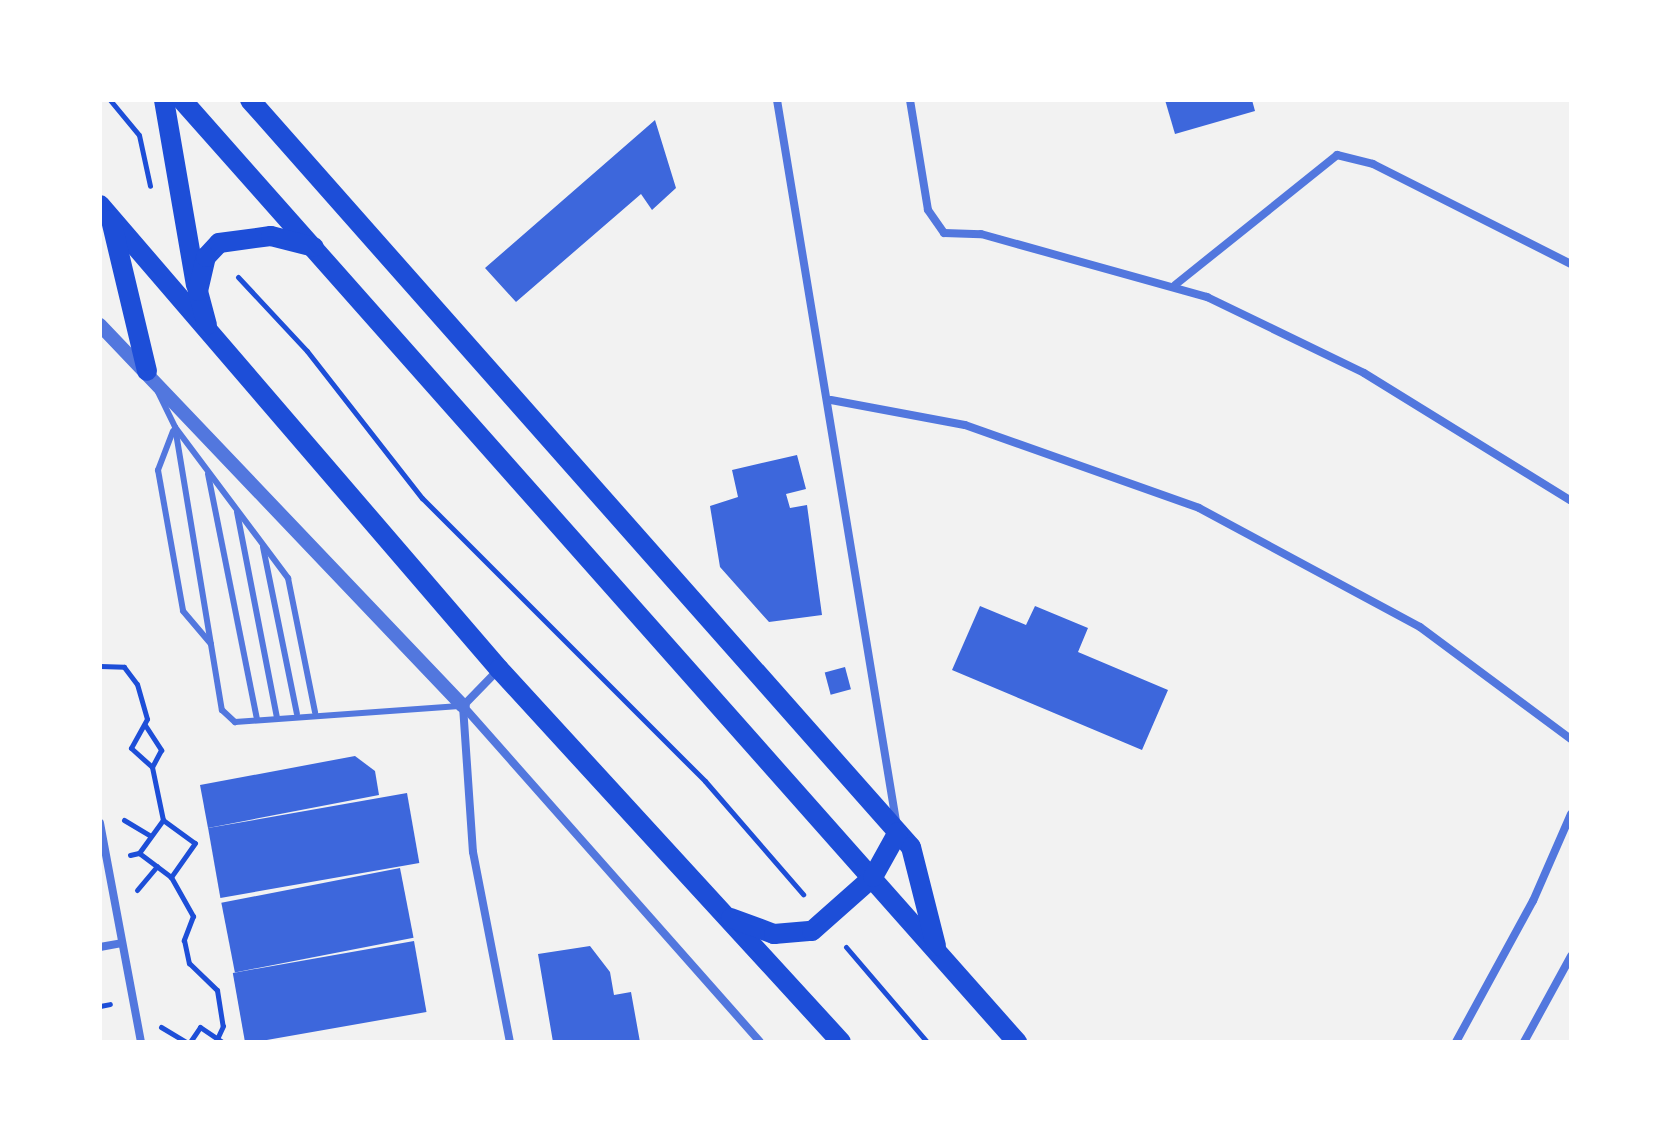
<!DOCTYPE html>
<style>
body{margin:0}
#map{position:relative;width:1671px;height:1142px;overflow:hidden;background:#f2f2f2;font-family:"DM Sans",sans-serif}
div>[style]{position:absolute}
.building>*{inset:0;background:#3d67dc;transform-origin:0 0}
.path>*{height:5px;margin:-2.5px;padding:0 2.5px;transform-origin:2.5px;border-radius:2.5px;background:#1d4ed8}
.service>*{height:6px;margin:-3px;padding:0 3px;transform-origin:3px;border-radius:3px;background:#5277de}
.minor>*{height:8px;margin:-4px;padding:0 4px;transform-origin:4px;border-radius:4px;background:#5277de}
.tertiary>*{height:14px;margin:-7px;padding:0 7px;transform-origin:7px;border-radius:7px;background:#5277de}
.primary>*{height:20px;margin:-10px;padding:0 10px;transform-origin:10px;border-radius:10px;background:#1d4ed8}
span{translate:-50% -50%;white-space:nowrap;text-align:center;line-height:1.15;-webkit-text-stroke:6px #fff;paint-order:stroke}
.frame{position:absolute;inset:0;border:102px solid #fff;pointer-events:none}
</style>
<div id="map">
<div class="building">
<div style="clip-path:polygon(1165px 100px,1252px 100px,1255px 111px,1175px 134px)"></div>
<div style="clip-path:polygon(655px 120px,676px 188px,652px 210px,641px 194px,516px 302px,485px 268px)"></div>
<div style="clip-path:polygon(797px 455px,806px 489px,786px 494px,790px 508px,807px 505px,822px 615px,769px 622px,720px 567px,710px 506px,738px 497px,732px 470px)"></div>
<div style="clip-path:polygon(980px 606px,1026px 625px,1035px 606px,1088px 628px,1078px 652px,1168px 690px,1142px 750px,952px 670px)"></div>
<div style="left:845px;top:667px;width:23px;height:21px;rotate:75deg"></div>
<div style="clip-path:polygon(355px 756px,375px 771px,379px 795px,208px 828px,200px 785px)"></div>
<div style="left:407px;top:793px;width:71px;height:202px;rotate:80deg"></div>
<div style="left:400px;top:868px;width:71px;height:182px;rotate:79deg"></div>
<div style="left:414px;top:941px;width:72px;height:184px;rotate:80deg"></div>
<div style="clip-path:polygon(590px 946px,610px 972px,614px 995px,631px 992px,640px 1042px,553px 1042px,538px 954px)"></div>
</div>
<div class="path">
<div style="left:110px;top:100px;width:45px;rotate:50.4deg"></div>
<div style="left:139px;top:135px;width:52px;rotate:77.8deg"></div>
<div style="left:238px;top:277px;width:101px;rotate:47deg"></div>
<div style="left:307px;top:351px;width:187px;rotate:52deg"></div>
<div style="left:422px;top:498px;width:400px;rotate:45deg"></div>
<div style="left:705px;top:781px;width:150px;rotate:49.1deg"></div>
<div style="left:100px;top:666px;width:24px;rotate:2deg"></div>
<div style="left:124px;top:667px;width:21px;rotate:53deg"></div>
<div style="left:137px;top:684px;width:36px;rotate:74deg"></div>
<div style="left:147px;top:719px;width:33px;rotate:119deg"></div>
<div style="left:131px;top:748px;width:28px;rotate:42deg"></div>
<div style="left:152px;top:767px;width:54px;rotate:78.3deg"></div>
<div style="left:145px;top:725px;width:30px;rotate:57deg"></div>
<div style="left:161px;top:750px;width:19px;rotate:118deg"></div>
<div style="left:124px;top:820px;width:31px;rotate:31deg"></div>
<div style="left:163px;top:820px;width:39px;rotate:36deg"></div>
<div style="left:195px;top:843px;width:42px;rotate:125.2deg"></div>
<div style="left:171px;top:877px;width:40px;rotate:-143deg"></div>
<div style="left:139px;top:853px;width:41px;rotate:-54deg"></div>
<div style="left:130px;top:855px;width:9px;rotate:-13deg"></div>
<div style="left:171px;top:877px;width:45px;rotate:60.6deg"></div>
<div style="left:193px;top:916px;width:26px;rotate:111deg"></div>
<div style="left:184px;top:940px;width:24px;rotate:78deg"></div>
<div style="left:189px;top:963px;width:39px;rotate:44deg"></div>
<div style="left:217px;top:990px;width:36px;rotate:81deg"></div>
<div style="left:223px;top:1026px;width:14px;rotate:115deg"></div>
<div style="left:137px;top:890px;width:31px;rotate:-50deg"></div>
<div style="left:846px;top:947px;width:125px;rotate:49.5deg"></div>
<div style="left:100px;top:1006px;width:10px;rotate:-11deg"></div>
<div style="left:161px;top:1027px;width:29px;rotate:31deg"></div>
<div style="left:190px;top:1042px;width:18px;rotate:-56deg"></div>
<div style="left:200px;top:1027px;width:27px;rotate:34deg"></div>
</div>
<div class="service">
<div style="left:158px;top:392px;width:39px;rotate:64deg"></div>
<div style="left:175px;top:427px;width:189px;rotate:53.2deg"></div>
<div style="left:288px;top:578px;width:137px;rotate:78.6deg"></div>
<div style="left:175px;top:427px;width:287px;rotate:80.6deg"></div>
<div style="left:222px;top:710px;width:18px;rotate:43deg"></div>
<div style="left:235px;top:722px;width:225px;rotate:-4.1deg"></div>
<div style="left:173px;top:431px;width:42px;rotate:111deg"></div>
<div style="left:158px;top:470px;width:143px;rotate:79.9deg"></div>
<div style="left:183px;top:611px;width:43px;rotate:49.7deg"></div>
<div style="left:208px;top:474px;width:250px;rotate:78.7deg"></div>
<div style="left:237px;top:512px;width:209px;rotate:79deg"></div>
<div style="left:263px;top:547px;width:170px;rotate:78.5deg"></div>
</div>
<div class="minor">
<div style="left:777px;top:100px;width:731px;rotate:80.63deg"></div>
<div style="left:910px;top:100px;width:111px;rotate:80.7deg"></div>
<div style="left:928px;top:210px;width:28px;rotate:55deg"></div>
<div style="left:944px;top:233px;width:37px;rotate:2deg"></div>
<div style="left:981px;top:234px;width:235px;rotate:15.6deg"></div>
<div style="left:1207px;top:297px;width:174px;rotate:25.8deg"></div>
<div style="left:1364px;top:373px;width:243px;rotate:31.7deg"></div>
<div style="left:1175px;top:285px;width:208px;rotate:-38.7deg"></div>
<div style="left:1337px;top:155px;width:37px;rotate:14deg"></div>
<div style="left:1373px;top:164px;width:222px;rotate:26.8deg"></div>
<div style="left:831px;top:400px;width:136px;rotate:10.6deg"></div>
<div style="left:965px;top:425px;width:248px;rotate:19.5deg"></div>
<div style="left:1199px;top:508px;width:251px;rotate:28.3deg"></div>
<div style="left:1420px;top:627px;width:188px;rotate:36.6deg"></div>
<div style="left:499px;top:669px;width:52px;rotate:134.2deg"></div>
<div style="left:463px;top:706px;width:146px;rotate:86.1deg"></div>
<div style="left:473px;top:852px;width:194px;rotate:79deg"></div>
<div style="left:463px;top:706px;width:448px;rotate:48.5deg"></div>
<div style="left:100px;top:823px;width:223px;rotate:79.4deg"></div>
<div style="left:100px;top:947px;width:22px;rotate:-10deg"></div>
<div style="left:1456px;top:1042px;width:161px;rotate:-61.4deg"></div>
<div style="left:1533px;top:901px;width:95px;rotate:-66.4deg"></div>
<div style="left:1524px;top:1042px;width:98px;rotate:-61.3deg"></div>
</div>
<div class="tertiary">
<div style="left:100px;top:325px;width:526px;rotate:46.39deg"></div>
</div>
<div class="primary">
<div style="left:164px;top:100px;width:188px;rotate:80.2deg"></div>
<div style="left:182px;top:100px;width:1259px;rotate:48.45deg"></div>
<div style="left:250px;top:100px;width:997px;rotate:48.5deg"></div>
<div style="left:911px;top:847px;width:102px;rotate:75.8deg"></div>
<div style="left:100px;top:205px;width:612px;rotate:49.31deg"></div>
<div style="left:499px;top:669px;width:506px;rotate:47.48deg"></div>
<div style="left:111px;top:220px;width:155px;rotate:76.6deg"></div>
<div style="left:207px;top:325px;width:35px;rotate:-105deg"></div>
<div style="left:198px;top:291px;width:35px;rotate:-77deg"></div>
<div style="left:206px;top:257px;width:19px;rotate:-47deg"></div>
<div style="left:219px;top:243px;width:52px;rotate:-7.7deg"></div>
<div style="left:271px;top:236px;width:44px;rotate:14.3deg"></div>
<div style="left:731px;top:918px;width:46px;rotate:20.4deg"></div>
<div style="left:774px;top:934px;width:38px;rotate:-5deg"></div>
<div style="left:812px;top:931px;width:81px;rotate:-41.5deg"></div>
<div style="left:873px;top:877px;width:51px;rotate:-60.9deg"></div>
</div>
<div class="frame"></div>
</div>
